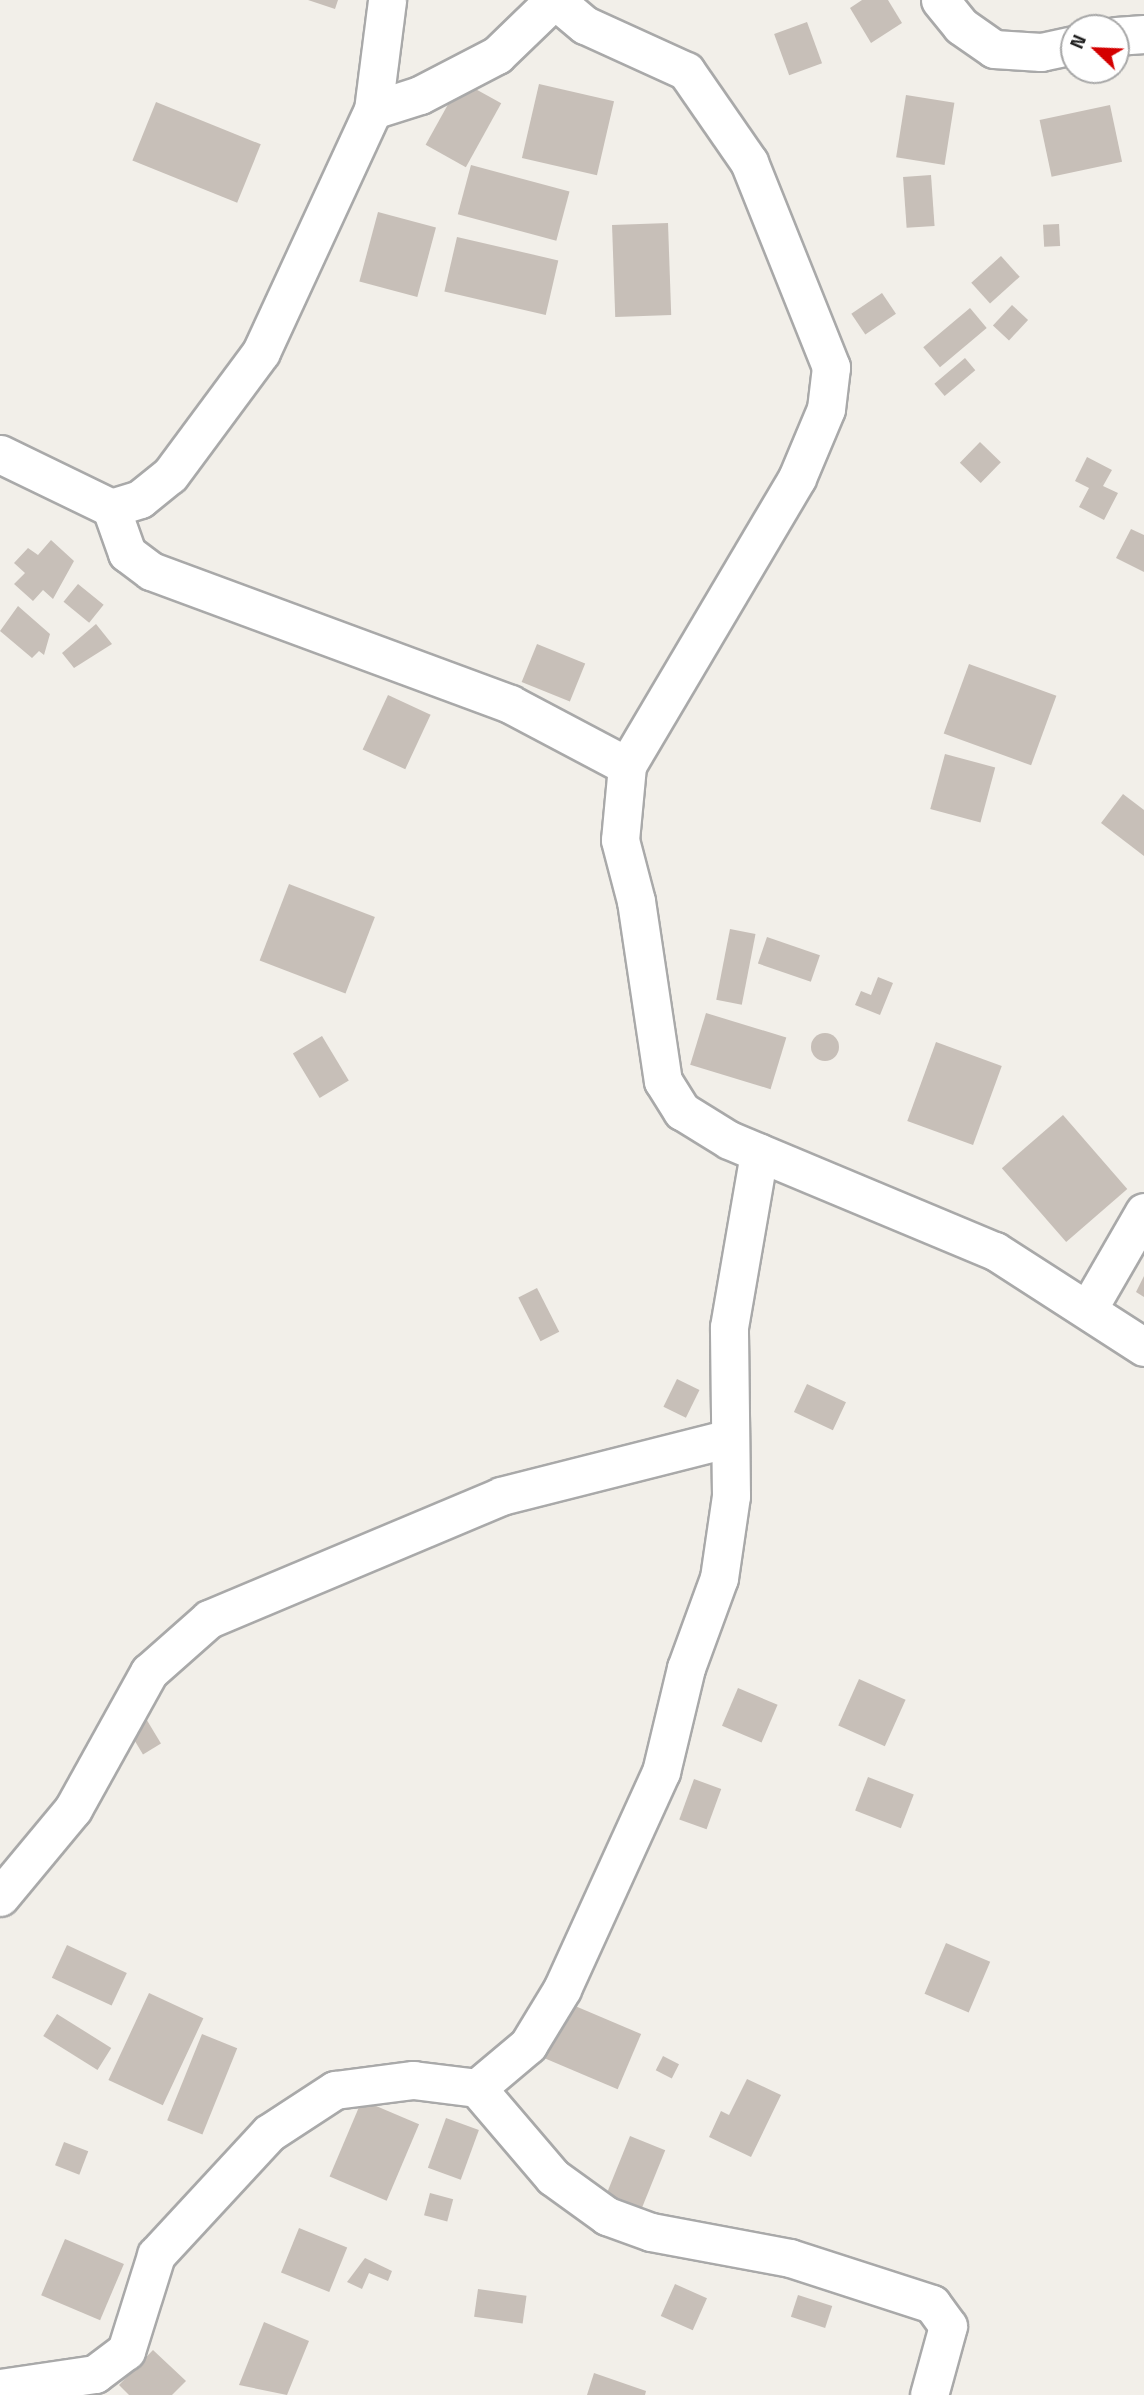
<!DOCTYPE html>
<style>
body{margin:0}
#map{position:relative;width:1144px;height:2395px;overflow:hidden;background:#f2efe9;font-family:"Titillium Web",sans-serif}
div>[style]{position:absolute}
.building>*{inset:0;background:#c7bfb8;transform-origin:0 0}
.round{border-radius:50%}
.roads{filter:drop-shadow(2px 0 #a9a9a9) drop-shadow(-2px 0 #a9a9a9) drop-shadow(0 2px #a9a9a9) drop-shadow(0 -2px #a9a9a9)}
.street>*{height:37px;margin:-18.5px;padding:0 18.5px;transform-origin:18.5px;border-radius:18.5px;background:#fff}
span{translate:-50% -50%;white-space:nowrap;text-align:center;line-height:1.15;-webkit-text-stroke:5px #fff;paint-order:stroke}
.north{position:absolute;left:1060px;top:14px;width:70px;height:70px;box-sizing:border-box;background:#fff;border:2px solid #a7a7a7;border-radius:50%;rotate:293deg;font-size:19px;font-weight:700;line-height:28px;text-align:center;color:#222}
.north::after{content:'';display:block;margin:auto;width:24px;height:32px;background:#d40000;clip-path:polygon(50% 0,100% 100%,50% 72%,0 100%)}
</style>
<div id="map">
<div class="building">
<div style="clip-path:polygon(308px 0,338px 0,335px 9px)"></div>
<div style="clip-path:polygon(862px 0,888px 0,902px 23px,871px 43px,850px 8px)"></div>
<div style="left:807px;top:22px;width:44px;height:35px;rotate:70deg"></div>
<div style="left:461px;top:81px;width:46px;height:73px;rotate:29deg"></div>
<div style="left:539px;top:84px;width:77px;height:76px;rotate:13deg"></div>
<div style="left:906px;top:95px;width:49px;height:63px;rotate:9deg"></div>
<div style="left:156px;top:102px;width:113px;height:63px;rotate:22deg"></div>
<div style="left:1110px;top:105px;width:58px;height:72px;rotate:78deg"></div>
<div style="left:471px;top:165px;width:102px;height:51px;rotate:15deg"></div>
<div style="left:931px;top:175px;width:51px;height:28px;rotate:86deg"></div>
<div style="left:378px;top:212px;width:60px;height:72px;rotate:15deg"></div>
<div style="left:668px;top:223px;width:92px;height:56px;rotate:88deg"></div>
<div style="left:1059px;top:224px;width:22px;height:16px;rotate:87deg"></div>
<div style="left:457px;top:237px;width:104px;height:56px;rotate:13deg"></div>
<div style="left:1001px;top:256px;width:28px;height:40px;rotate:48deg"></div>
<div style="left:882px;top:293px;width:25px;height:37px;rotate:56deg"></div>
<div style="left:1012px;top:305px;width:22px;height:28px;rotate:43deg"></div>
<div style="left:970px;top:308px;width:26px;height:61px;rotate:50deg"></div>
<div style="left:965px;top:358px;width:16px;height:40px;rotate:50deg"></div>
<div style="left:980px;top:442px;width:29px;height:29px;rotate:44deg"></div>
<div style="clip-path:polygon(1087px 457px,1112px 470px,1103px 486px,1118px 493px,1104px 520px,1079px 507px,1089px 488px,1075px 481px)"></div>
<div style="clip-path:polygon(1131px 529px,1144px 535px,1144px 572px,1116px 558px)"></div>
<div style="clip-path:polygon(51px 540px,74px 561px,53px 599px,43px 590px,33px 601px,14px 584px,25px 573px,14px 563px,28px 548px,38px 555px)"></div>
<div style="left:78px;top:584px;width:33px;height:23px;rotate:39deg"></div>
<div style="clip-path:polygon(18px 606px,50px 634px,44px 655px,39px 651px,32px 658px,0 631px)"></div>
<div style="clip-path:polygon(96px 624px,112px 644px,74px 668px,62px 653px)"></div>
<div style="left:537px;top:644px;width:52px;height:41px;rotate:22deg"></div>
<div style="left:969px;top:664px;width:93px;height:74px;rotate:20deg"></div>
<div style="left:388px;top:695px;width:47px;height:60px;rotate:25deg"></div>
<div style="left:945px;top:754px;width:52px;height:57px;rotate:15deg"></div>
<div style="clip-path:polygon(1123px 794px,1144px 810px,1144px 856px,1101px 823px)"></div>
<div style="left:289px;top:884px;width:92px;height:82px;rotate:21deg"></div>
<div style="left:730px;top:929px;width:26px;height:72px;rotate:11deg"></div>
<div style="left:767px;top:937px;width:56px;height:28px;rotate:19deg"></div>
<div style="clip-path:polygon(878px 977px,893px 983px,880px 1015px,855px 1005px,861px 991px,871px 995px)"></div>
<div style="left:706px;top:1013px;width:84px;height:54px;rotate:17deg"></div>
<div class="round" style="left:811px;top:1033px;width:28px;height:28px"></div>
<div style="left:322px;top:1036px;width:52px;height:34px;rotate:59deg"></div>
<div style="left:936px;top:1042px;width:70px;height:84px;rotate:20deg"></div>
<div style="left:1063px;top:1115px;width:98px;height:81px;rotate:49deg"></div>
<div style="clip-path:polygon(1144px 1276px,1144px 1297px,1136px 1292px)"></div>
<div style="left:537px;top:1288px;width:49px;height:21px;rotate:63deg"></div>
<div style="left:677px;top:1379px;width:25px;height:31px;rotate:26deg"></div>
<div style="left:807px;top:1384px;width:43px;height:31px;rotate:25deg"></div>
<div style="left:859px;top:1679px;width:51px;height:51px;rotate:24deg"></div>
<div style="left:738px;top:1688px;width:43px;height:41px;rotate:23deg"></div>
<div style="left:145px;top:1717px;width:31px;height:21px;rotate:59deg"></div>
<div style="left:868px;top:1777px;width:49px;height:36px;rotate:21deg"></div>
<div style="left:694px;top:1779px;width:29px;height:43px;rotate:20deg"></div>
<div style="left:946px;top:1943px;width:48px;height:55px;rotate:23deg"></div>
<div style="left:67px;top:1945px;width:66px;height:36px;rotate:25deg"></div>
<div style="left:149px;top:1993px;width:60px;height:96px;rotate:25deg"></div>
<div style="left:561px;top:2000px;width:87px;height:60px;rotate:23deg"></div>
<div style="left:57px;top:2014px;width:64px;height:26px;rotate:32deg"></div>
<div style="left:202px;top:2034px;width:38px;height:93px;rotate:22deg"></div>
<div style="left:663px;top:2056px;width:18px;height:16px;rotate:27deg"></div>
<div style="clip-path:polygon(747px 2079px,781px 2095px,751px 2157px,709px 2137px,721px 2111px,729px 2115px)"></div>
<div style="left:362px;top:2100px;width:62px;height:83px;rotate:23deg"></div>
<div style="left:446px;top:2118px;width:35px;height:53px;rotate:20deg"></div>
<div style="left:630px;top:2136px;width:38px;height:75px;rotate:22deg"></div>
<div style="left:64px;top:2142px;width:26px;height:25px;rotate:21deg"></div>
<div style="left:430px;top:2193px;width:24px;height:23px;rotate:15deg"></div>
<div style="left:299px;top:2228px;width:52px;height:48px;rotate:22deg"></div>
<div style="left:65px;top:2239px;width:64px;height:61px;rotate:23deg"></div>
<div style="clip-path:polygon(365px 2258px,392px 2271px,388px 2281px,369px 2273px,362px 2289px,347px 2282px)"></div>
<div style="left:675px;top:2284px;width:35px;height:35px;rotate:24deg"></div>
<div style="left:478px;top:2289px;width:49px;height:28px;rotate:8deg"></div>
<div style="left:798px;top:2295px;width:36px;height:23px;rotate:18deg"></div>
<div style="clip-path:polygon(264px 2322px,309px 2341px,287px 2395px,239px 2385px)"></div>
<div style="clip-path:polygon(153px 2350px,186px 2381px,172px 2395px,129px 2395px,119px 2385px)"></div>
<div style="clip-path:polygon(594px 2373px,646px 2391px,645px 2395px,587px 2395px)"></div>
</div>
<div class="roads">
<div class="street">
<div style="left:555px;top:0;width:39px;rotate:40deg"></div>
<div style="left:585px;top:25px;width:111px;rotate:24.5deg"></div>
<div style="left:686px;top:71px;width:111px;rotate:55.3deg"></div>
<div style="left:749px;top:162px;width:221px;rotate:68.2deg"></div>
<div style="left:831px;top:367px;width:42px;rotate:96.8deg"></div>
<div style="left:826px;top:409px;width:75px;rotate:112.8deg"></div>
<div style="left:797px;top:478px;width:334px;rotate:120.6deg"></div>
<div style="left:627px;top:766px;width:74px;rotate:95.4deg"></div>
<div style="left:620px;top:840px;width:63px;rotate:75.3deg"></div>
<div style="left:636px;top:901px;width:182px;rotate:81.5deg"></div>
<div style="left:663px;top:1081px;width:36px;rotate:58deg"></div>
<div style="left:682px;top:1111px;width:55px;rotate:31.7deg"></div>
<div style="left:729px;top:1140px;width:288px;rotate:22.7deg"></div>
<div style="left:995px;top:1251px;width:177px;rotate:32.8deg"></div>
<div style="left:940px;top:0;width:33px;rotate:51deg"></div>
<div style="left:961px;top:26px;width:40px;rotate:34.9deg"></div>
<div style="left:994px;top:49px;width:47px;rotate:3.7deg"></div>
<div style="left:1041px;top:52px;width:34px;rotate:-12deg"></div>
<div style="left:1116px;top:36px;width:28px;rotate:-4deg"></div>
<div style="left:373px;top:110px;width:49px;rotate:-17.7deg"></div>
<div style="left:420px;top:95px;width:87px;rotate:-27.5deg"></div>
<div style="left:497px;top:55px;width:79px;rotate:-44deg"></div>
<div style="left:0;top:454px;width:123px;rotate:25.9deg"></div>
<div style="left:111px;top:508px;width:30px;rotate:-17deg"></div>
<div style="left:140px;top:499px;width:38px;rotate:-39deg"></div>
<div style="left:170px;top:475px;width:153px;rotate:-53.5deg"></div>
<div style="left:261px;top:352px;width:267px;rotate:-65.2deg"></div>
<div style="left:373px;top:110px;width:111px;rotate:-82.7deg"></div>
<div style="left:111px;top:508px;width:48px;rotate:70.4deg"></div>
<div style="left:127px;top:553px;width:30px;rotate:37deg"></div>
<div style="left:151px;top:571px;width:383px;rotate:20.3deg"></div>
<div style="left:510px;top:704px;width:132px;rotate:27.9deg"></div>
<div style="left:1088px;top:1309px;width:112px;rotate:-60deg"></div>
<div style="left:0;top:1897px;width:114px;rotate:-50.3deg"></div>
<div style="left:73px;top:1809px;width:157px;rotate:-61deg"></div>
<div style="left:149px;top:1672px;width:80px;rotate:-41.5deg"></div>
<div style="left:209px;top:1619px;width:317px;rotate:-22.8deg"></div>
<div style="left:501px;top:1496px;width:233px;rotate:-14.2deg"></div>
<div style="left:477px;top:2088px;width:117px;rotate:49.5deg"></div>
<div style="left:553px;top:2177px;width:67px;rotate:35.8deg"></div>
<div style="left:607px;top:2216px;width:47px;rotate:20deg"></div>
<div style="left:651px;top:2232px;width:141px;rotate:10.6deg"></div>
<div style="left:790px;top:2258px;width:149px;rotate:17.9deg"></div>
<div style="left:932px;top:2304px;width:27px;rotate:54deg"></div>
<div style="left:948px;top:2326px;width:72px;rotate:105.4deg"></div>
<div style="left:0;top:2388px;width:96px;rotate:-8.4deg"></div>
<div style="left:95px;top:2374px;width:39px;rotate:-37deg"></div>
<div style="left:126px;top:2351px;width:101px;rotate:-72.6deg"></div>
<div style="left:156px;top:2255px;width:166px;rotate:-47.2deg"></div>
<div style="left:269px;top:2133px;width:79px;rotate:-33.1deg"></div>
<div style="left:335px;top:2090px;width:79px;rotate:-7.3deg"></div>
<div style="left:413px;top:2080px;width:64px;rotate:7.1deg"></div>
<div style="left:477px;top:2088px;width:67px;rotate:-40.1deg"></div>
<div style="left:528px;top:2045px;width:66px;rotate:-58.7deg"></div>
<div style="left:562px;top:1989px;width:239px;rotate:-65.5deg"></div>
<div style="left:661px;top:1772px;width:107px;rotate:-76.5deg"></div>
<div style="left:686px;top:1668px;width:96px;rotate:-69.9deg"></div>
<div style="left:719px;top:1578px;width:83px;rotate:-81.7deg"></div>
<div style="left:731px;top:1496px;width:169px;rotate:-90.7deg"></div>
<div style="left:729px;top:1327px;width:177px;rotate:-80.2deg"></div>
</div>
</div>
<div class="north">N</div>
</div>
